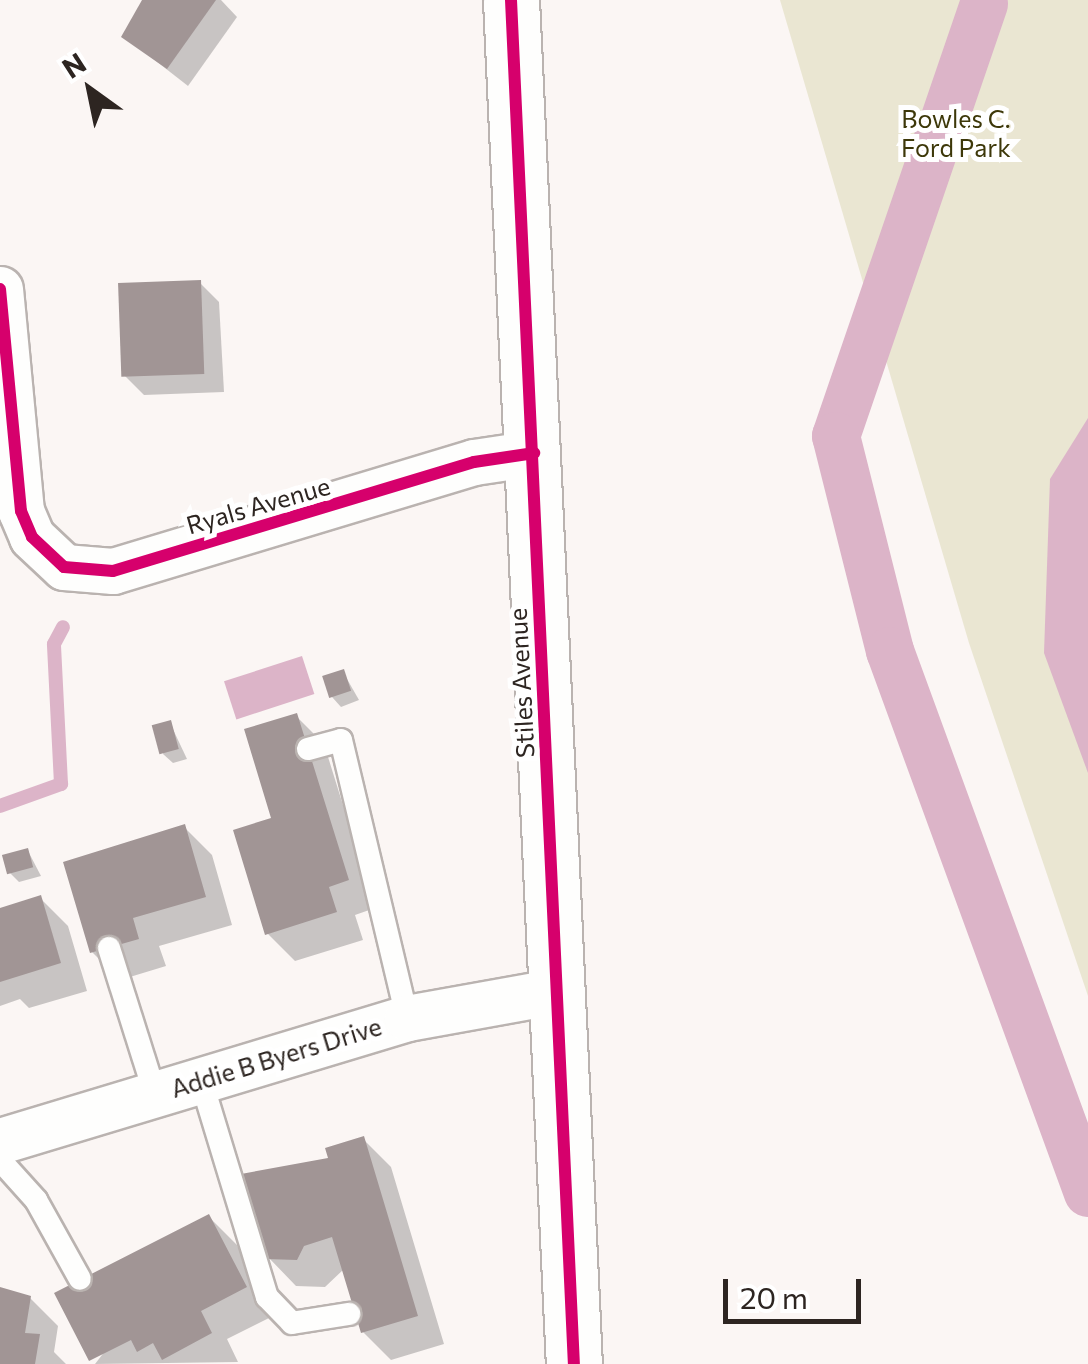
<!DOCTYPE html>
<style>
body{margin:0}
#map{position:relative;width:1088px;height:1364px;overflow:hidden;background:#fbf6f4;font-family:Commissioner,sans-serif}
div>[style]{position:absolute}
.green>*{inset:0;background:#eae6d2}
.water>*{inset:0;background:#dcb4c8;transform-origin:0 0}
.shadow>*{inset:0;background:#0003}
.stream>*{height:14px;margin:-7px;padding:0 7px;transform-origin:7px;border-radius:7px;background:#dcb4c8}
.canal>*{height:48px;margin:-24px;padding:0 24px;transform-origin:24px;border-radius:24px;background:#dcb4c8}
.building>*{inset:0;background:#a19595;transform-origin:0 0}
.roads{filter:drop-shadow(2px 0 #bab3b0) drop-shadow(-2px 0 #bab3b0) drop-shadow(0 2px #bab3b0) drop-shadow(0 -2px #bab3b0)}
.lane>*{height:22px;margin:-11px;padding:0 11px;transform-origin:11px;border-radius:11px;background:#fefefd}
.street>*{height:45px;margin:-22.5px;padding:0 22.5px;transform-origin:22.5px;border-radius:22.5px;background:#fefefd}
.secondary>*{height:55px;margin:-27.5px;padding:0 27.5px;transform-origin:27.5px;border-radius:27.5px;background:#fefefd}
.cycleway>*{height:12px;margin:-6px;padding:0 6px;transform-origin:6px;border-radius:6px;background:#d6006c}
span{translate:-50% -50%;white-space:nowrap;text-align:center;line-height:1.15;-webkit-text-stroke:10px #fff;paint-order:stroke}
.park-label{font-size:25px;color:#3d3809}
.street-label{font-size:25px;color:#2d2521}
.north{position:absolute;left:40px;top:40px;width:100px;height:100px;-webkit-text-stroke:8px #fff;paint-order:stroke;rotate:327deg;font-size:28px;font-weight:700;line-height:40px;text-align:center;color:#2d2521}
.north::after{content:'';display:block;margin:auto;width:35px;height:45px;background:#2d2521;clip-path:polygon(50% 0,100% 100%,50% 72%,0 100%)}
.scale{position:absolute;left:723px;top:1279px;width:138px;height:45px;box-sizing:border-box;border:5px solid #2d2521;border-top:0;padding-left:12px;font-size:30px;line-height:35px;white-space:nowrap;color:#2d2521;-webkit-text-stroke:8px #fff;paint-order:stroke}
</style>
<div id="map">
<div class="green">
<div style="clip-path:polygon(780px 0,1088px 0,1088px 996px,969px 643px)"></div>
</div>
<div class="water">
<div style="clip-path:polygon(1088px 418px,1088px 773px,1044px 653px,1050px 479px)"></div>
<div style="left:302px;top:656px;width:40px;height:82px;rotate:72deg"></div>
</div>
<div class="shadow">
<div style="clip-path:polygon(148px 0,221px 0,237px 17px,188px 86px,124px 36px)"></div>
<div style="clip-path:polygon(200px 283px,219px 302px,224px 392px,144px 395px,125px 376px)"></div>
<div style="clip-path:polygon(343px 672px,359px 700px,341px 707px,332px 697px)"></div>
<div style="clip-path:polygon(296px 716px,324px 744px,375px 908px,355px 915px,363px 940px,295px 961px,267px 933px,274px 820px)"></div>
<div style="clip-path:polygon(170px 723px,187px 759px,173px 763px,163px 754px)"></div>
<div style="clip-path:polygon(184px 827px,212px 855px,232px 925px,159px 946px,166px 966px,120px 980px,92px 952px)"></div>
<div style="clip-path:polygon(28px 851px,41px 876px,19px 882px,10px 873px)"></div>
<div style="clip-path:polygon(40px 898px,68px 926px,87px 991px,29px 1008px,20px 999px,0 1006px,0 911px)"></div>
<div style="clip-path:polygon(363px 1139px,391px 1167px,444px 1344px,391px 1360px,363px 1332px,344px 1269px,325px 1287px,296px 1286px,268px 1257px,331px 1160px)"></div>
<div style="clip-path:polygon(209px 1217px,237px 1245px,273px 1316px,227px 1339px,238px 1362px,95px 1364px)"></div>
<div style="clip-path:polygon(0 1291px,30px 1298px,58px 1326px,54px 1352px,66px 1364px,0 1364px)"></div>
</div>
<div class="stream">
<div style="left:0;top:806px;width:65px;rotate:-19.8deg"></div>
<div style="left:61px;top:784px;width:140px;rotate:-92.9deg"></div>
<div style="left:54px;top:644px;width:19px;rotate:-62deg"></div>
</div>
<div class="canal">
<div style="left:984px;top:4px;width:457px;rotate:108.9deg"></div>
<div style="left:836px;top:436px;width:222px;rotate:75.9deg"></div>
<div style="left:890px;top:651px;width:577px;rotate:69.93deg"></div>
</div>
<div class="building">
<div style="clip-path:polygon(142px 0,216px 0,167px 69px,121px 37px)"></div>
<div style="left:201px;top:280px;width:94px;height:83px;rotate:88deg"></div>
<div style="left:344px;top:669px;width:23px;height:23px;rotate:72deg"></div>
<div style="clip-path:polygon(297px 713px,349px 880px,329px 887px,337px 912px,265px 935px,233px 830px,271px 818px,244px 729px)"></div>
<div style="left:171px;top:720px;width:30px;height:20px;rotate:75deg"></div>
<div style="clip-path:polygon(185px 824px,206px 897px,133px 918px,139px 939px,90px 953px,63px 862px)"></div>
<div style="left:28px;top:848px;width:20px;height:27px;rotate:75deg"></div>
<div style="clip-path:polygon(41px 895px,61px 963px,0 982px,0 908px)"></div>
<div style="clip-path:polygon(364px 1136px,418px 1316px,361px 1333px,332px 1237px,304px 1246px,297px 1260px,266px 1259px,241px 1174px,328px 1158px,325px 1148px)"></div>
<div style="clip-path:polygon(209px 1214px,247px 1287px,201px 1311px,212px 1333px,162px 1360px,153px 1343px,137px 1352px,131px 1340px,89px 1361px,54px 1293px)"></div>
<div style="clip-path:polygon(0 1287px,31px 1296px,25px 1333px,40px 1334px,35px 1364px,0 1364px)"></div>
</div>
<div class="roads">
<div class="lane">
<div style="left:308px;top:749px;width:34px;rotate:-15deg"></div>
<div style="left:341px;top:740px;width:286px;rotate:76.6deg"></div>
<div style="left:109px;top:948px;width:153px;rotate:72.5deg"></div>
<div style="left:201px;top:1080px;width:227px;rotate:73.1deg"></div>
<div style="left:267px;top:1297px;width:36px;rotate:46deg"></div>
<div style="left:292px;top:1323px;width:58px;rotate:-9deg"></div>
<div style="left:0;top:1160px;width:54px;rotate:48deg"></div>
<div style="left:36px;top:1200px;width:90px;rotate:60.9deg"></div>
</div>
<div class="street">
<div style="left:0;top:289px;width:223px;rotate:84.6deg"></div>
<div style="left:21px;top:511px;width:28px;rotate:67deg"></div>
<div style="left:32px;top:537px;width:44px;rotate:43.2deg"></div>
<div style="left:64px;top:567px;width:49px;rotate:4.7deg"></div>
<div style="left:113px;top:571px;width:377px;rotate:-16.8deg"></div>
<div style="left:474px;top:462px;width:61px;rotate:-8.5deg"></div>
<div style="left:0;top:1141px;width:425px;rotate:-16.8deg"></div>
<div style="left:407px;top:1018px;width:152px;rotate:-10.2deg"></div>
</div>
<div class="secondary">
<div style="left:511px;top:0;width:1365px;rotate:87.36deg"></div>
</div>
</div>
<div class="cycleway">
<div style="left:511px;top:0;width:1365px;rotate:87.36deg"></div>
<div style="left:0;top:289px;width:223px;rotate:84.6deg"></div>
<div style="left:21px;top:511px;width:28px;rotate:67deg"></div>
<div style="left:32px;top:537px;width:44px;rotate:43.2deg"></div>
<div style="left:64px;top:567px;width:49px;rotate:4.7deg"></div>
<div style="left:113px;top:571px;width:377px;rotate:-16.8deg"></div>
<div style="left:474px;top:462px;width:61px;rotate:-8.5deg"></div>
</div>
<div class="park-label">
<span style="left:956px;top:133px">Bowles C.<br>Ford Park</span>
</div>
<div class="street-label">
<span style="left:258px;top:505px;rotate:-16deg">Ryals Avenue</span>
<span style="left:521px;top:683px;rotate:-93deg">Stiles Avenue</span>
<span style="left:276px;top:1057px;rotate:-17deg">Addie B Byers Drive</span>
</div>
<div class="north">N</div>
<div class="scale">20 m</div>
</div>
